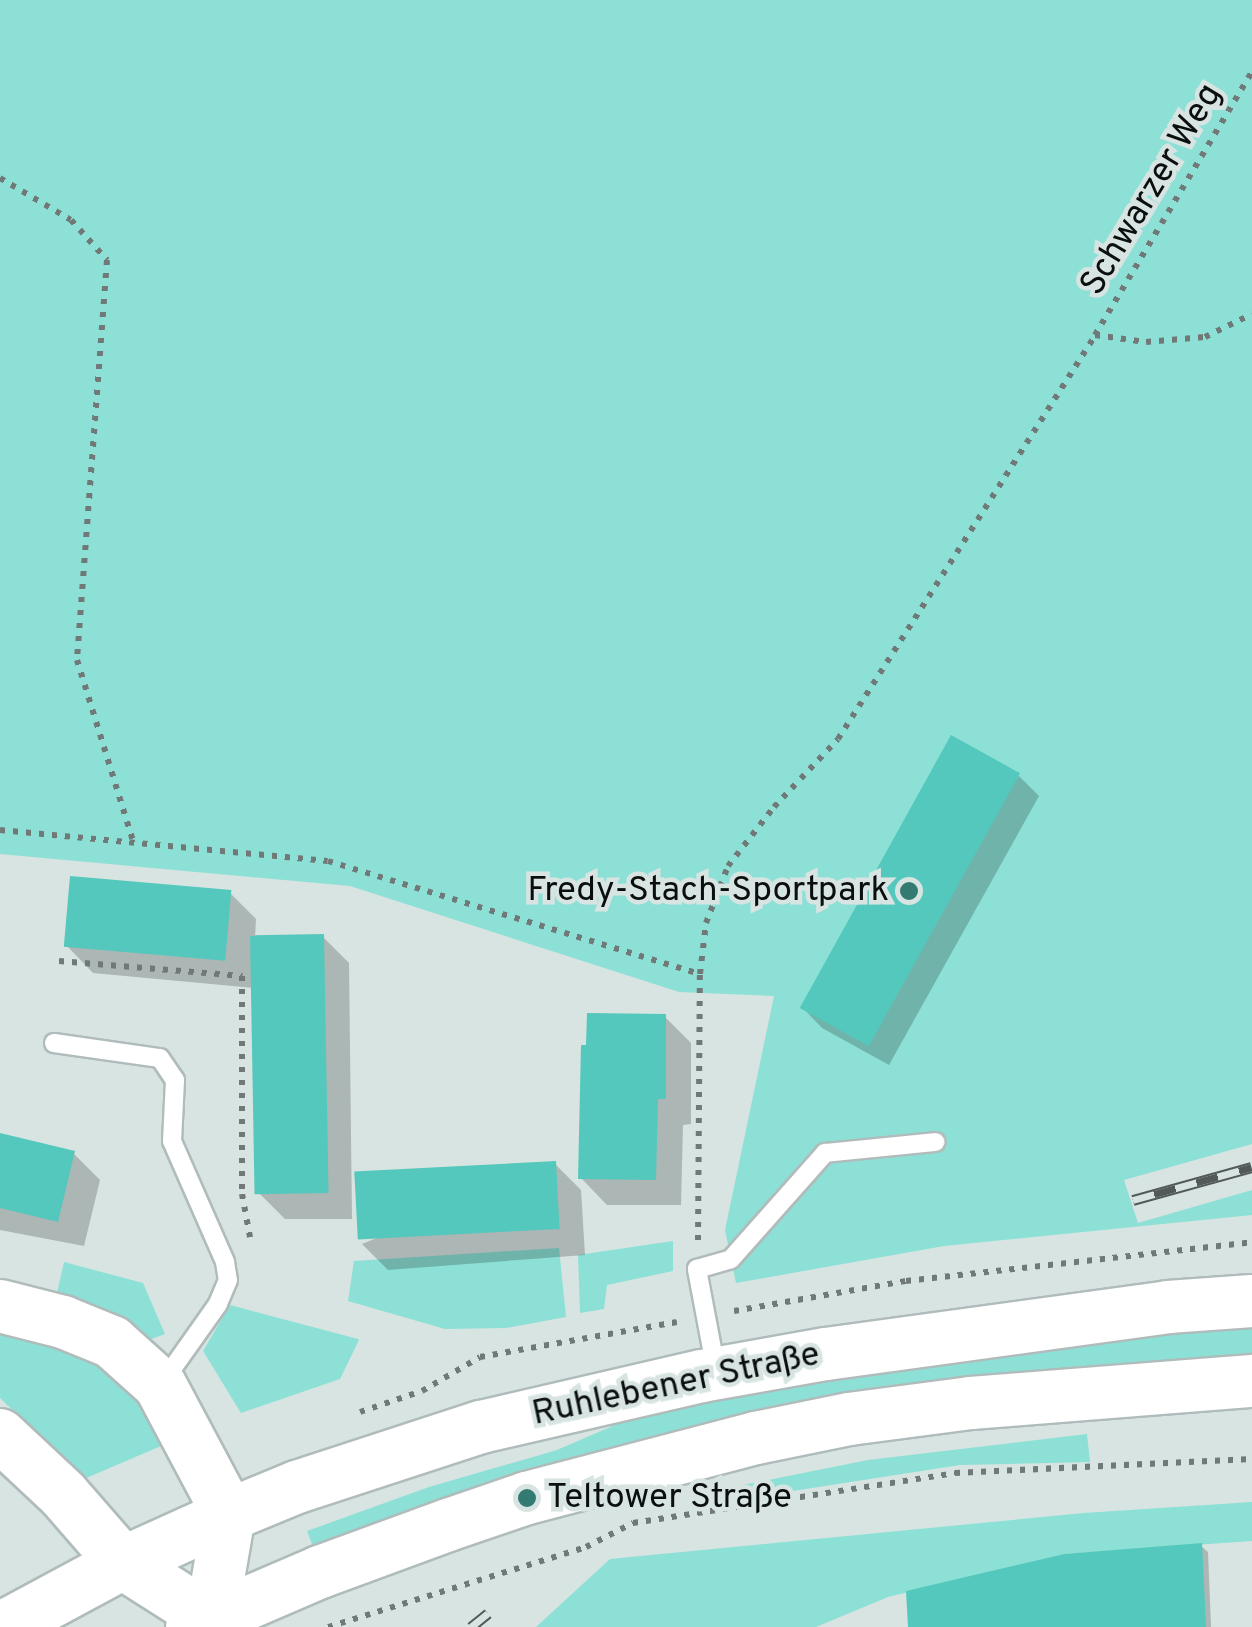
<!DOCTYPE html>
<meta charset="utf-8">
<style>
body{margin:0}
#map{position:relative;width:1252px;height:1627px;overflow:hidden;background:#d7e4e2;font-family:Overpass,sans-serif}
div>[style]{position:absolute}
.green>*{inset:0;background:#8ce0d6}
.shadow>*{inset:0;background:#0003}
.building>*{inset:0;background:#54c8bc;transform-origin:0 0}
.path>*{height:6px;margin-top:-3px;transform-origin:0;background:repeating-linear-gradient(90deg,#707978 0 5px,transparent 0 13px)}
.roads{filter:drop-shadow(2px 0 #b0bcbb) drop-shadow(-2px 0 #b0bcbb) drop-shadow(0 2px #b0bcbb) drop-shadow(0 -2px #b0bcbb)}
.lane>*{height:18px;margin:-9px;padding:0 9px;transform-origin:9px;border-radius:9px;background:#fff}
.secondary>*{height:52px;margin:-26px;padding:0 26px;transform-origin:26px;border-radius:26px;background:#fff}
.rail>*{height:11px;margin-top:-5.5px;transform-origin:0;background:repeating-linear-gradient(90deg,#d7e4e2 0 22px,#525958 0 44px);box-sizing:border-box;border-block:2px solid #525958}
.dots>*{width:28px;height:28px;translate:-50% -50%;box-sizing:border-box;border:5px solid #d7e4e2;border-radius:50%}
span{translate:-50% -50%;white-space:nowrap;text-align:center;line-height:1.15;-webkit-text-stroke:9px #d7e4e2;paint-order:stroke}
.street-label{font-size:35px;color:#0a0e0e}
.poi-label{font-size:35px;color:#0a0e0e}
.right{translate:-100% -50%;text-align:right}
.left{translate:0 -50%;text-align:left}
</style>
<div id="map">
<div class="green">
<div style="clip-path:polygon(0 0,1252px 0,1252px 1144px,1124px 1180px,1138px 1223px,1252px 1190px,1252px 1215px,944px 1246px,736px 1283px,725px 1230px,774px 996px,679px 992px,350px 886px,0 854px)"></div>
<div style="clip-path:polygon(673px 1241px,673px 1271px,607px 1285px,604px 1309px,580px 1313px,578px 1255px)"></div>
<div style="clip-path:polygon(559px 1248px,566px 1317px,506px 1328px,445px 1329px,348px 1301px,354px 1261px)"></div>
<div style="clip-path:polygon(64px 1262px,143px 1283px,165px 1334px,146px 1341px,119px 1319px,57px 1293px)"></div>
<div style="clip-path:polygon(230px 1305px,358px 1339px,359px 1340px,340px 1379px,241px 1413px,203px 1351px)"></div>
<div style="clip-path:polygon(0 1323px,88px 1352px,139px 1396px,168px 1443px,84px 1479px,0 1398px)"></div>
<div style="clip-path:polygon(1252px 1323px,1252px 1359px,315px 1552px,307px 1531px,429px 1487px,557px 1450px,645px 1412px,830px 1373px)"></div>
<div style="clip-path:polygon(1087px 1434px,1090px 1462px,960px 1465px,722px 1502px,728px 1488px,868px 1460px)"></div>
<div style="clip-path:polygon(1252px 1502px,1252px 1541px,1064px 1554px,888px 1597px,816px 1627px,536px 1627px,610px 1559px,1084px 1513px)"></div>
</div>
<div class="shadow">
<div style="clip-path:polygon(1019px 776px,1039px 796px,889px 1065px,822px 1028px,802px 1007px)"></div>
<div style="clip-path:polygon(230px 893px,256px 919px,255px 937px,323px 937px,349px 963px,352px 1219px,285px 1219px,259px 1193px,254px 988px,93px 973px,67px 946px)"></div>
<div style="clip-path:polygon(665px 1017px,691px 1043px,691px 1124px,683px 1125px,681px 1205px,607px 1205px,581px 1178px)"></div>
<div style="clip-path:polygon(0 1136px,74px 1154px,100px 1180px,84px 1246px,0 1230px)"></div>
<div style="clip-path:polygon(555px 1164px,581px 1190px,585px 1255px,388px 1270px,362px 1244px)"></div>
<div style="clip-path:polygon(1201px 1546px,1208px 1552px,1211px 1627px,910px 1627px)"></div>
</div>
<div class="building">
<div style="left:951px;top:735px;width:79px;height:312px;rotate:29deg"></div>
<div style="left:70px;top:876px;width:162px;height:71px;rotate:5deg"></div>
<div style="left:324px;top:934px;width:259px;height:74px;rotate:89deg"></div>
<div style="clip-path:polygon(587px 1013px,666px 1014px,666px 1099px,658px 1099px,656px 1180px,578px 1179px,581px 1045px,586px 1045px)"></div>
<div style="clip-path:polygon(0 1133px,75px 1151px,58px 1222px,0 1208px)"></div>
<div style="left:556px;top:1161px;width:68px;height:202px;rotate:87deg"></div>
<div style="clip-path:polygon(1202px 1543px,1206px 1627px,908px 1627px,906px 1591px,1064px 1554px)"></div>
</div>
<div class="path">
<div style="left:0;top:178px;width:82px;rotate:30.6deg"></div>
<div style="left:71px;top:220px;width:54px;rotate:48deg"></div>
<div style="left:107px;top:260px;width:401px;rotate:94.3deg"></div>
<div style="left:77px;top:660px;width:193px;rotate:72.8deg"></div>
<div style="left:1095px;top:335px;width:306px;rotate:-59.2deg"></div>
<div style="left:0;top:830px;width:329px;rotate:5.4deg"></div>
<div style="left:328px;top:861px;width:389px;rotate:16.9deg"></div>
<div style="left:59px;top:961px;width:184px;rotate:4.7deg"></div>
<div style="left:242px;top:976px;width:218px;rotate:90deg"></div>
<div style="left:242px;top:1194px;width:44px;rotate:79.5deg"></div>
<div style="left:698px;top:1240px;width:266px;rotate:-89.6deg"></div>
<div style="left:700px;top:974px;width:51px;rotate:-83.3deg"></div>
<div style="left:706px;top:923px;width:61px;rotate:-68.9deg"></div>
<div style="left:728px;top:866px;width:75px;rotate:-52.1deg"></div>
<div style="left:774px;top:807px;width:93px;rotate:-46.7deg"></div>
<div style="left:838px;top:739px;width:479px;rotate:-57.5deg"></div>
<div style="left:1095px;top:335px;width:51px;rotate:7.8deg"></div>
<div style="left:1146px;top:342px;width:59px;rotate:-4.8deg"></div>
<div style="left:1205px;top:337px;width:52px;rotate:-26.1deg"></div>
<div style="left:734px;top:1311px;width:175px;rotate:-9.9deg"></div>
<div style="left:906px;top:1281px;width:348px;rotate:-6.4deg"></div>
<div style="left:360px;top:1412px;width:65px;rotate:-18.7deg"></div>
<div style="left:422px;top:1391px;width:67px;rotate:-30.4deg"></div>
<div style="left:480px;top:1357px;width:200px;rotate:-10.1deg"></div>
<div style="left:328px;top:1627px;width:270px;rotate:-17.2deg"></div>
<div style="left:586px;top:1547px;width:53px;rotate:-27.1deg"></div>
<div style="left:633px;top:1523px;width:326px;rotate:-8.8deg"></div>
<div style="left:955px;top:1473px;width:297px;rotate:-2.7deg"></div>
</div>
<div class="roads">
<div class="lane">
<div style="left:54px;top:1043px;width:107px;rotate:8.1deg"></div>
<div style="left:160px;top:1058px;width:27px;rotate:56deg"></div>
<div style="left:175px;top:1080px;width:61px;rotate:92.8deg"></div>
<div style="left:172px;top:1141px;width:132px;rotate:66.3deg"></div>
<div style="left:225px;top:1262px;width:18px;rotate:81deg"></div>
<div style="left:228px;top:1280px;width:26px;rotate:113deg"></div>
<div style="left:218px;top:1304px;width:97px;rotate:125.3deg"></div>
<div style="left:716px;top:1370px;width:103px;rotate:-100.7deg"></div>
<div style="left:697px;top:1269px;width:35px;rotate:-16deg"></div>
<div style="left:731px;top:1259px;width:142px;rotate:-48.4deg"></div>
<div style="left:825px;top:1153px;width:111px;rotate:-5.7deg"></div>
</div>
<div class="secondary">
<div style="left:0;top:1306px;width:65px;rotate:14.3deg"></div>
<div style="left:63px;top:1322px;width:53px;rotate:22.2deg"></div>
<div style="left:112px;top:1342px;width:64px;rotate:41.9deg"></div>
<div style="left:160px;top:1385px;width:147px;rotate:62deg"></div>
<div style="left:229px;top:1515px;width:106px;rotate:99.8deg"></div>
<div style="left:0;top:1435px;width:86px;rotate:43.1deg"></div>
<div style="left:63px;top:1494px;width:91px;rotate:49deg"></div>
<div style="left:123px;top:1563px;width:104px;rotate:32.5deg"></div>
<div style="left:4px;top:1627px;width:135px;rotate:-28.3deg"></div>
<div style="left:123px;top:1563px;width:116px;rotate:-24.4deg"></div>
<div style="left:229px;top:1515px;width:74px;rotate:-22.4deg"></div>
<div style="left:297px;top:1487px;width:194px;rotate:-18.1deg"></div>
<div style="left:481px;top:1427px;width:227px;rotate:-13deg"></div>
<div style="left:702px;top:1376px;width:126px;rotate:-10.1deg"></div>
<div style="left:826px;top:1354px;width:345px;rotate:-7.8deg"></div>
<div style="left:1168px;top:1307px;width:84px;rotate:-4.1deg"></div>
<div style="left:192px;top:1627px;width:139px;rotate:-23.3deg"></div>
<div style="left:320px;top:1572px;width:136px;rotate:-20.2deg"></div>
<div style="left:448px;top:1525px;width:83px;rotate:-18.9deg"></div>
<div style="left:527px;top:1498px;width:237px;rotate:-14.7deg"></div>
<div style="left:756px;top:1438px;width:95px;rotate:-11.5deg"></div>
<div style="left:849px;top:1419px;width:123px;rotate:-7.5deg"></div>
<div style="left:971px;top:1403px;width:282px;rotate:-4.5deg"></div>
</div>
</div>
<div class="rail">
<div style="left:1133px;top:1200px;width:123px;rotate:-15.5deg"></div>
<div style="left:471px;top:1627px;width:22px;rotate:-39deg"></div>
</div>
<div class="dots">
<div style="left:909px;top:891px;background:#337a73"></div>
<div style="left:527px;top:1498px;background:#337a73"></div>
</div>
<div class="street-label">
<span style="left:1152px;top:190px;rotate:-59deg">Schwarzer Weg</span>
<span style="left:676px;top:1385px;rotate:-12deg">Ruhlebener Straße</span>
</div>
<div class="poi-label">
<span class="right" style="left:889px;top:891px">Fredy-Stach-Sportpark</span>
<span class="left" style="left:547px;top:1498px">Teltower Straße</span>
</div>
</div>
